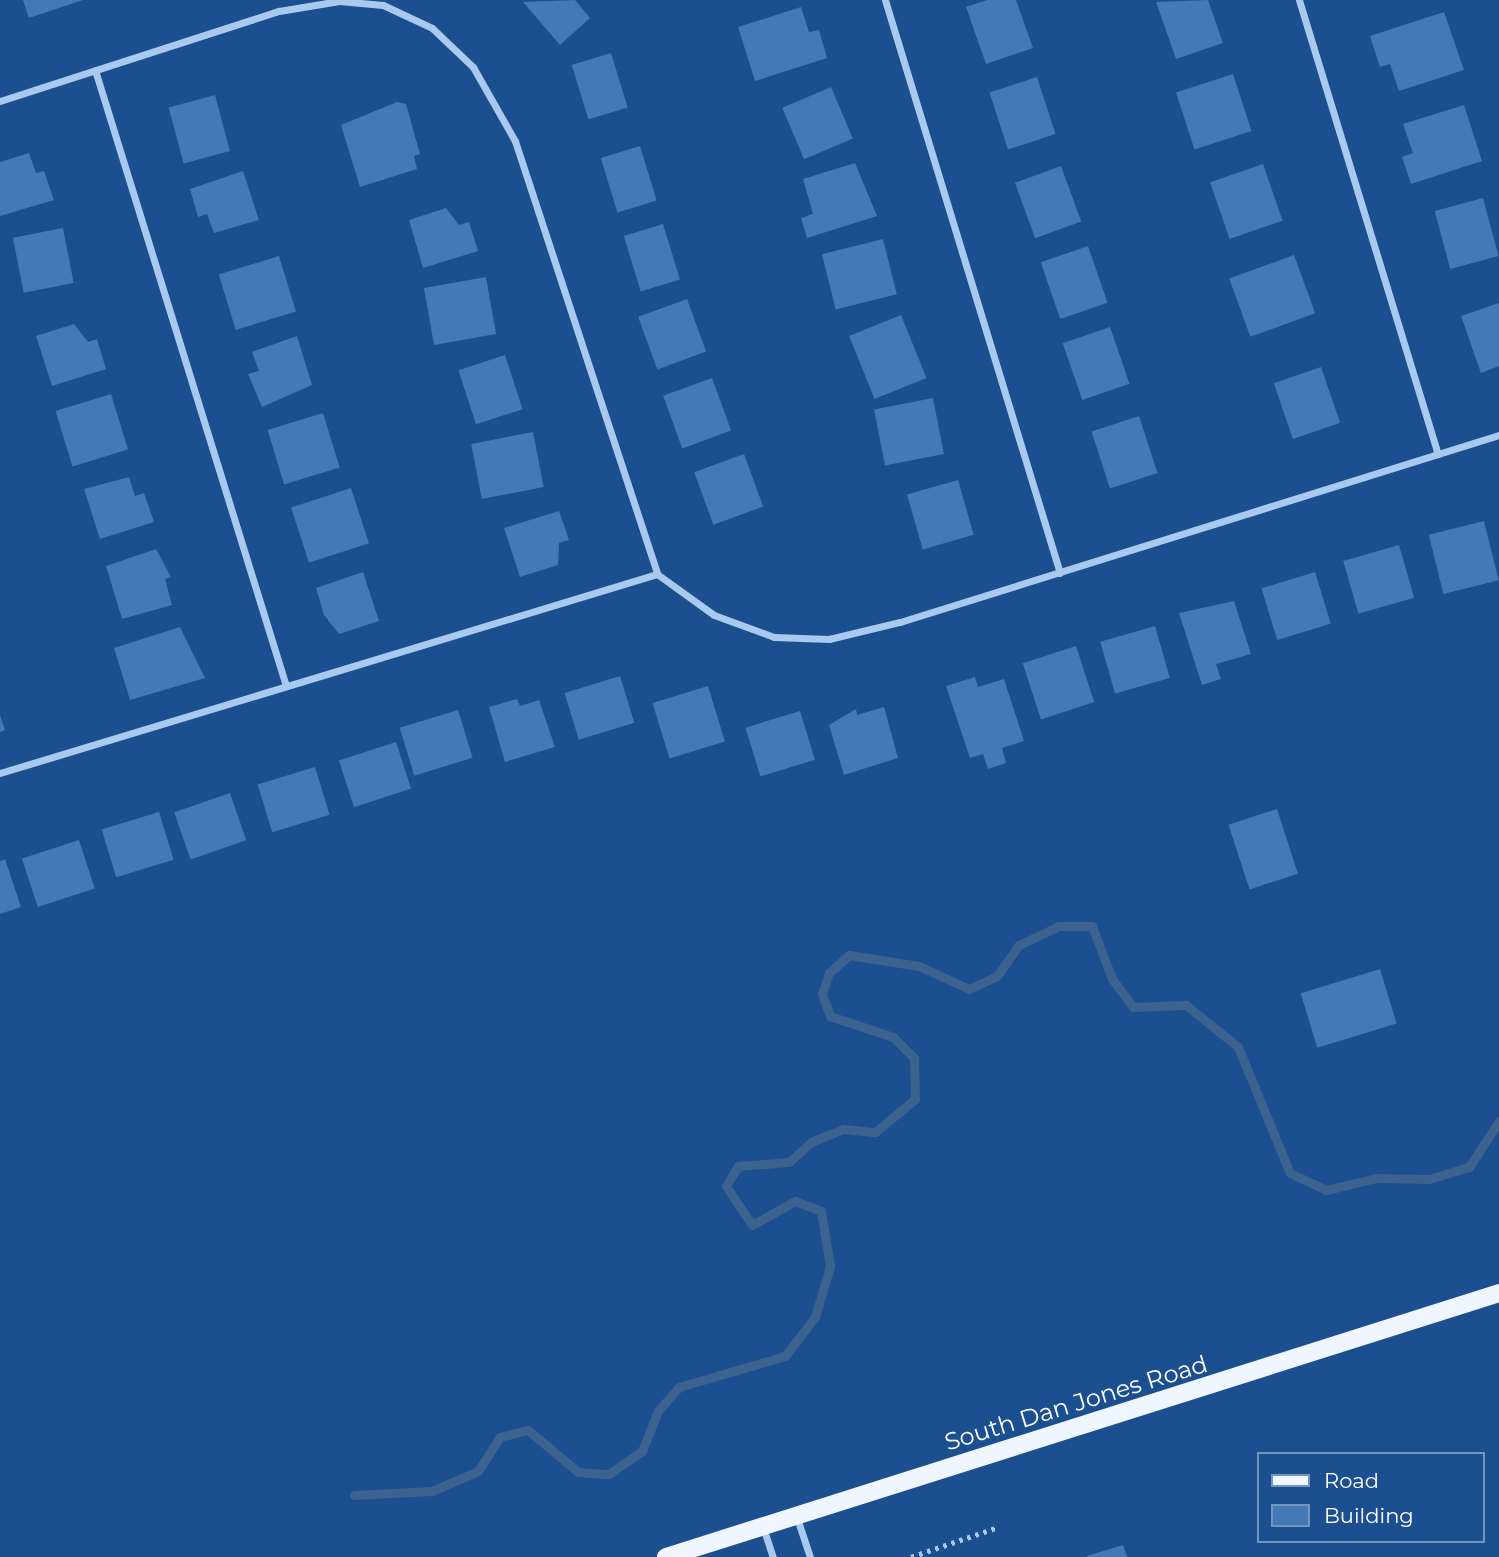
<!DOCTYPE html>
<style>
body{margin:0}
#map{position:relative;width:1499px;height:1557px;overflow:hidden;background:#1b4f8f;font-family:Montserrat,sans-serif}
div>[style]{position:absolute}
.stream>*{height:9px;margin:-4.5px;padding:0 4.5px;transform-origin:4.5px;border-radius:4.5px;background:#3c6290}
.building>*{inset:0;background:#4478b7;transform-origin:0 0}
.path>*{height:4.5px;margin-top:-2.25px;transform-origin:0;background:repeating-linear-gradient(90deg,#a9c9ee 0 3.5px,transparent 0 8.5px)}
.minor>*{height:7px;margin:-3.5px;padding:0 3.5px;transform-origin:3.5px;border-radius:3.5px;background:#a9c9ee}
.primary>*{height:18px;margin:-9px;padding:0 9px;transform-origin:9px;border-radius:9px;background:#f0f6ff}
span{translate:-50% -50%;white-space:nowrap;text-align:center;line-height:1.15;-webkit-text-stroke:7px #1b4f8f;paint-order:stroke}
.street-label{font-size:24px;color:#fff}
.legend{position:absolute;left:1257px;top:1452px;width:228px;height:91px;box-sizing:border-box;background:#1b4f8f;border:2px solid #7695bc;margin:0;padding:9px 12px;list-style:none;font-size:21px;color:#fff}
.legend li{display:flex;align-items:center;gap:14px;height:35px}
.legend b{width:35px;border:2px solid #7695bc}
</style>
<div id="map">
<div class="stream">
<div style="left:354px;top:1495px;width:78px;rotate:-2.9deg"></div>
<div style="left:432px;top:1491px;width:50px;rotate:-23.5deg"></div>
<div style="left:478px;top:1471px;width:40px;rotate:-57.1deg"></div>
<div style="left:500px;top:1437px;width:29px;rotate:-14deg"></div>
<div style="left:528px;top:1430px;width:65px;rotate:40deg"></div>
<div style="left:578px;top:1472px;width:31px;rotate:4deg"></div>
<div style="left:609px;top:1474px;width:40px;rotate:-34.9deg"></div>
<div style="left:642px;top:1451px;width:43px;rotate:-68.2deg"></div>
<div style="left:658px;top:1411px;width:32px;rotate:-49deg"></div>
<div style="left:679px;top:1387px;width:110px;rotate:-16.3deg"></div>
<div style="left:785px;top:1356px;width:49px;rotate:-52.4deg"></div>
<div style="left:815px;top:1317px;width:53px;rotate:-73.6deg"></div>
<div style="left:830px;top:1266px;width:56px;rotate:-99.3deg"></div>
<div style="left:821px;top:1211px;width:28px;rotate:-159deg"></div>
<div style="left:795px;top:1201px;width:49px;rotate:150.8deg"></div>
<div style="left:752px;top:1225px;width:47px;rotate:-123.7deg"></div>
<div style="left:726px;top:1186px;width:23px;rotate:-59deg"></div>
<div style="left:738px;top:1166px;width:51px;rotate:-4.5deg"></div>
<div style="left:789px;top:1162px;width:30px;rotate:-42deg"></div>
<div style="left:811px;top:1142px;width:35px;rotate:-22deg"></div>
<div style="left:844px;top:1129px;width:31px;rotate:6deg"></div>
<div style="left:875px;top:1132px;width:52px;rotate:-39.5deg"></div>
<div style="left:915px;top:1099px;width:41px;rotate:-91.4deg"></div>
<div style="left:914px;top:1058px;width:30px;rotate:-135deg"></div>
<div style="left:893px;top:1037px;width:66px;rotate:-161.6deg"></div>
<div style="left:830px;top:1016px;width:23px;rotate:-110deg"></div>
<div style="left:822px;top:994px;width:22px;rotate:-72deg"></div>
<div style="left:829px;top:973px;width:27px;rotate:-42deg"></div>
<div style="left:849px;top:955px;width:71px;rotate:8.9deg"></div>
<div style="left:919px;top:966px;width:55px;rotate:24.7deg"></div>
<div style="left:969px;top:989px;width:31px;rotate:-25deg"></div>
<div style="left:997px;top:976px;width:38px;rotate:-55deg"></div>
<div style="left:1019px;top:945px;width:44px;rotate:-25.4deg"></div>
<div style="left:1059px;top:926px;width:33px"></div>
<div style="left:1092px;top:926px;width:57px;rotate:69.3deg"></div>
<div style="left:1112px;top:979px;width:35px;rotate:53deg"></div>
<div style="left:1133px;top:1007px;width:53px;rotate:-2.2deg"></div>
<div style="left:1186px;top:1005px;width:67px;rotate:38.9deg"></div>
<div style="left:1238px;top:1047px;width:136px;rotate:67.6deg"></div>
<div style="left:1290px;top:1173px;width:40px;rotate:25deg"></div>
<div style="left:1326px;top:1190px;width:51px;rotate:-13.5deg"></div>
<div style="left:1376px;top:1178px;width:53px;rotate:1.1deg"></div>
<div style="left:1429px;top:1179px;width:42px;rotate:-16.7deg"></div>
<div style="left:1469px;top:1167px;width:55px;rotate:-56.9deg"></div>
</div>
<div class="building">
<div style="clip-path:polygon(23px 0,83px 0,29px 18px)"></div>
<div style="clip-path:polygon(575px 0,590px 18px,560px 45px,523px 2px)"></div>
<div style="clip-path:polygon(987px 0,1016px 0,1033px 48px,986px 64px,966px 7px)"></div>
<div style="clip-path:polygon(1208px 0,1223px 43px,1176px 59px,1156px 2px)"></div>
<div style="clip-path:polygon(801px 7px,809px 32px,819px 30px,827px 58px,755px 81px,738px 27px)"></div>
<div style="clip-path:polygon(1444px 12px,1464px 70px,1399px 91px,1390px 64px,1380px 67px,1370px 36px)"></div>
<div style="left:611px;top:53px;width:57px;height:41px;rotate:73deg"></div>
<div style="left:1233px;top:74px;width:60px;height:60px;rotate:72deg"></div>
<div style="left:1037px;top:77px;width:60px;height:50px;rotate:72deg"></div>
<div style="left:831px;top:87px;width:56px;height:53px;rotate:67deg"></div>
<div style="left:215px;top:95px;width:58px;height:48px;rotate:75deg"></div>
<div style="clip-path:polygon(397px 102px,406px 104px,420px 154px,414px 156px,417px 169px,360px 187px,341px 125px)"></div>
<div style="clip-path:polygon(1464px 105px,1482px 161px,1411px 184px,1402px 157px,1413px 153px,1403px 124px)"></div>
<div style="left:640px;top:146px;width:57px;height:41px;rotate:73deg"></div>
<div style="clip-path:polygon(29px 153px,36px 173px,44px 171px,54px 200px,0 216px,0 162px)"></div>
<div style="clip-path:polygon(855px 163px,877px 216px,807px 238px,801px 218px,813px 214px,803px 179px)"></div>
<div style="left:1263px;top:164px;width:60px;height:56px;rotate:71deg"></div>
<div style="left:1061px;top:166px;width:59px;height:49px;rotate:70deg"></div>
<div style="clip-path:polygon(243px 171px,259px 220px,214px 233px,207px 214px,198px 217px,190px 189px)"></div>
<div style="left:1483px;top:198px;width:60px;height:50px;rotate:75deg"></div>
<div style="clip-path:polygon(446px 208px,459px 225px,469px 222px,478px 251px,423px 268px,409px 220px)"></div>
<div style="left:663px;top:224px;width:58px;height:41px;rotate:73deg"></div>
<div style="left:63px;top:228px;width:56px;height:51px;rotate:79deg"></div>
<div style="left:883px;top:239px;width:57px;height:63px;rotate:76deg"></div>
<div style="left:1088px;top:246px;width:60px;height:50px;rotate:71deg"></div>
<div style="left:1294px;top:255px;width:62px;height:69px;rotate:70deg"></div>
<div style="left:279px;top:256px;width:58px;height:63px;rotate:73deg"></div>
<div style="left:486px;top:277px;width:58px;height:63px;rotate:80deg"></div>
<div style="left:687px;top:299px;width:56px;height:52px;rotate:70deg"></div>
<div style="clip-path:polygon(1499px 303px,1499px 366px,1481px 373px,1461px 316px)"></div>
<div style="left:901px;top:315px;width:68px;height:56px;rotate:68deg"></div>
<div style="clip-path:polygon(74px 324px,88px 342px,97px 339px,106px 369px,52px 386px,36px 336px)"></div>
<div style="left:1110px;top:327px;width:60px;height:50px;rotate:71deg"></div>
<div style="clip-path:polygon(297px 336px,312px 385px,262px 407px,248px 374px,259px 371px,252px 352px)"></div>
<div style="left:505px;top:355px;width:57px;height:49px;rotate:72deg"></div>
<div style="left:1321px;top:367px;width:59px;height:50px;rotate:71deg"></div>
<div style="left:712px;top:378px;width:56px;height:52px;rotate:70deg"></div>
<div style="left:111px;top:394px;width:58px;height:58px;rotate:73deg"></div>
<div style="left:933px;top:398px;width:57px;height:60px;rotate:79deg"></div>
<div style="left:323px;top:413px;width:57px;height:58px;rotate:73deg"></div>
<div style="left:1139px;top:416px;width:60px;height:50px;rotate:72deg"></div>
<div style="left:533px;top:432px;width:56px;height:63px;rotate:79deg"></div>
<div style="left:744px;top:454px;width:56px;height:53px;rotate:70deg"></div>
<div style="clip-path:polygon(129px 477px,135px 496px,144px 493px,154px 522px,100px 539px,84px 489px)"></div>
<div style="left:958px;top:480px;width:57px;height:53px;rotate:74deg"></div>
<div style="left:351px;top:488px;width:58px;height:63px;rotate:72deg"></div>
<div style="clip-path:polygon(559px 511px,569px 540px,559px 543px,558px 565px,520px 577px,504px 528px)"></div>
<div style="left:1484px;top:521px;width:61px;height:57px;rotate:76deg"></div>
<div style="left:1399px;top:545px;width:55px;height:58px;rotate:74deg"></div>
<div style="clip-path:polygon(156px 549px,171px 577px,165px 579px,172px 605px,122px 619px,106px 566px)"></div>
<div style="clip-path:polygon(363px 572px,379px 621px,339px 634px,324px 615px,316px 588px)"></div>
<div style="left:1315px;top:572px;width:54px;height:56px;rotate:73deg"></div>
<div style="clip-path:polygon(1234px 601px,1251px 654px,1216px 664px,1221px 679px,1202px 685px,1179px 613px)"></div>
<div style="left:1155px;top:626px;width:54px;height:57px;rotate:74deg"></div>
<div style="clip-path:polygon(180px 627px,205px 678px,130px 700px,114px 648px)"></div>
<div style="left:1076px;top:646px;width:59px;height:56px;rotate:72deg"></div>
<div style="left:620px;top:676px;width:49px;height:58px;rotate:73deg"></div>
<div style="clip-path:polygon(975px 677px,978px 687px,1004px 679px,1024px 741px,1002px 748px,1006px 763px,988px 769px,983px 754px,970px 758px,946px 686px)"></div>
<div style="left:708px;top:686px;width:58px;height:58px;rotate:73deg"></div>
<div style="clip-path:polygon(517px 699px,520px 706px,539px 700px,555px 747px,505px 762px,489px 707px)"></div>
<div style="clip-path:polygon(884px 707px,898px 758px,844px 775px,829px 725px,856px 709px,857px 715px)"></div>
<div style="left:458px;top:710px;width:50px;height:61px;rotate:73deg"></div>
<div style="left:800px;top:711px;width:51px;height:57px;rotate:73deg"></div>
<div style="clip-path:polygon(0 715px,5px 730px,0 732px)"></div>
<div style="left:396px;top:742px;width:49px;height:60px;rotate:72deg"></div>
<div style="left:315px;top:767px;width:50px;height:60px;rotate:73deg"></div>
<div style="left:230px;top:793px;width:50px;height:59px;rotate:71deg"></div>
<div style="left:1277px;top:809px;width:68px;height:51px;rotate:72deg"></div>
<div style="left:159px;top:812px;width:50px;height:60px;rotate:73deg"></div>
<div style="left:79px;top:840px;width:51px;height:60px;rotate:72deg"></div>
<div style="clip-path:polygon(5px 859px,21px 907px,0 914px,0 861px)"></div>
<div style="left:1380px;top:969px;width:57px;height:83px;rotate:73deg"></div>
<div style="clip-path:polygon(1123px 1545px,1127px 1557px,1087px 1557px,1087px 1556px)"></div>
</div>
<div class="path">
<div style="left:911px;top:1557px;width:92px;rotate:-19deg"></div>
</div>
<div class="minor">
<div style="left:885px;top:0;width:599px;rotate:73.02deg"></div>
<div style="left:1299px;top:0;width:475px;rotate:73deg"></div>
<div style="left:95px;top:70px;width:645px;rotate:72.77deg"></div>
<div style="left:0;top:101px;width:293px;rotate:-17.9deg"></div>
<div style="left:279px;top:11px;width:61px;rotate:-9.5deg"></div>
<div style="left:339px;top:1px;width:44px;rotate:5.2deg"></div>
<div style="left:383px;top:5px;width:54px;rotate:25.1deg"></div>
<div style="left:432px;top:28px;width:57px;rotate:43.6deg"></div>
<div style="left:473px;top:67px;width:85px;rotate:60.4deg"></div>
<div style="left:515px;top:141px;width:456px;rotate:71.8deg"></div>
<div style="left:657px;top:574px;width:70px;rotate:35.7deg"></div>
<div style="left:714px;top:615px;width:64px;rotate:20.1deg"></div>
<div style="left:774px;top:637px;width:55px;rotate:2.1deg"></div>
<div style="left:829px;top:639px;width:73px;rotate:-13.5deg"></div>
<div style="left:900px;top:622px;width:628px;rotate:-17.34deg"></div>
<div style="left:0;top:773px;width:686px;rotate:-16.85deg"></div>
<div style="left:797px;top:1518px;width:41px;rotate:71.6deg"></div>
<div style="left:763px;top:1527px;width:32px;rotate:72deg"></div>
</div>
<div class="primary">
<div style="left:666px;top:1557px;width:874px;rotate:-17.58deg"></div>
</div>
<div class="street-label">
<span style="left:1076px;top:1403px;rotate:-17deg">South Dan Jones Road</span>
</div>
<ul class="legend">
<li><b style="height:9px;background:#f0f6ff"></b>Road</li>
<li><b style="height:19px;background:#4478b7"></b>Building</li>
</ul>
</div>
